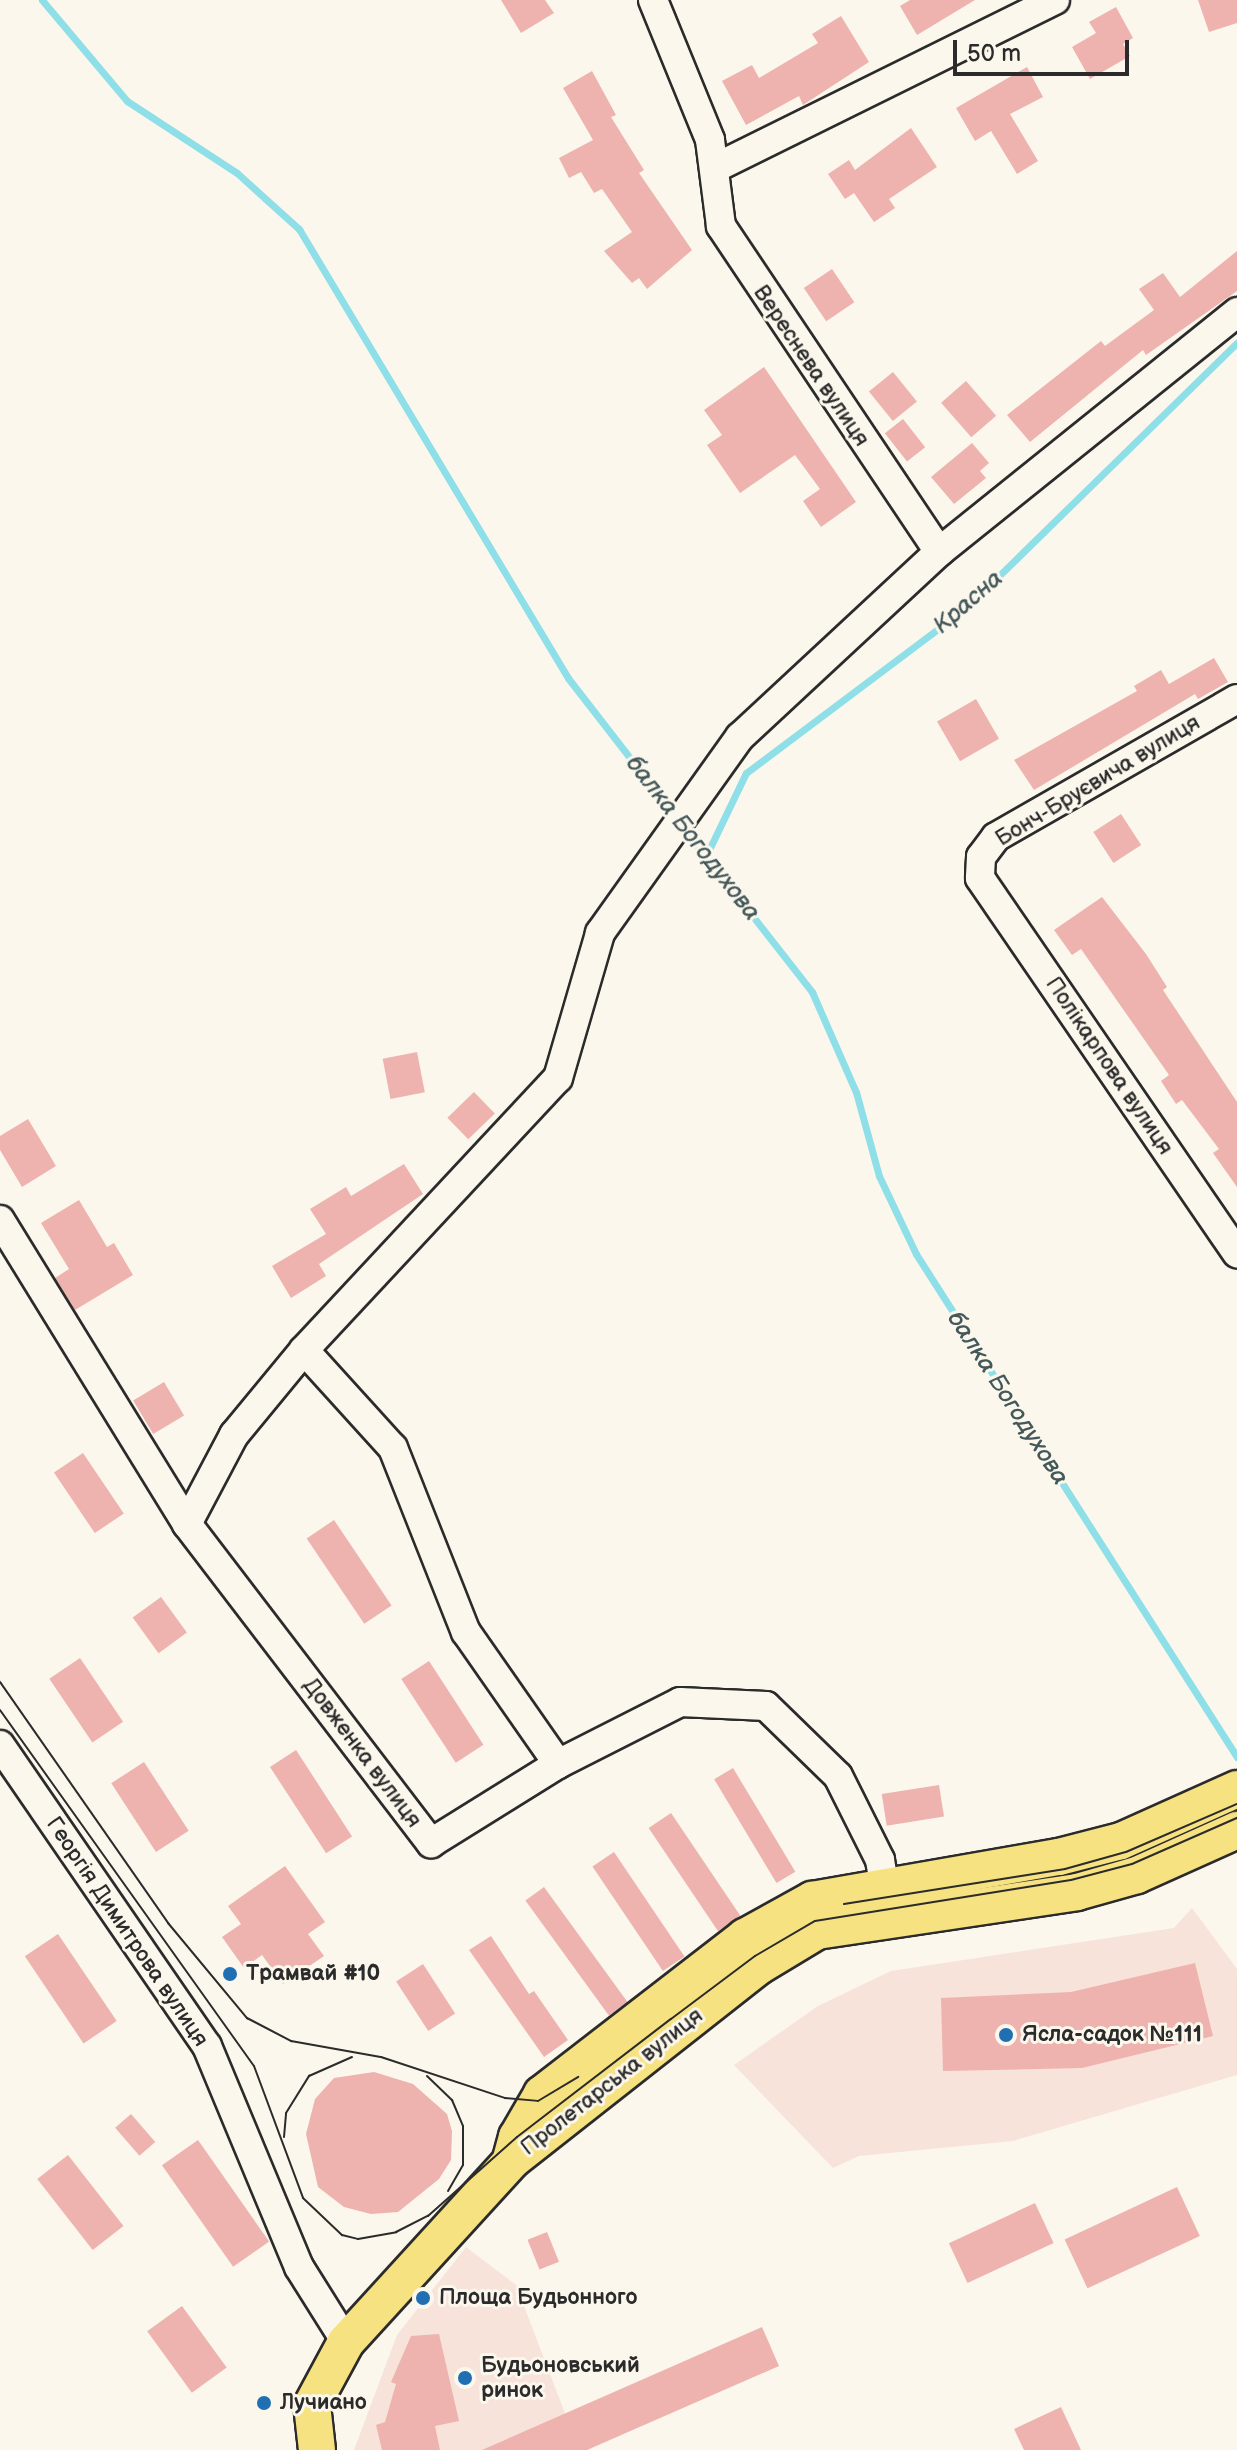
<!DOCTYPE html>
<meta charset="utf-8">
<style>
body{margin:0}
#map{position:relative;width:1237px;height:2450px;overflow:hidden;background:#fbf7ec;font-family:"Balsamiq Sans",sans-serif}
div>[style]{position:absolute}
.built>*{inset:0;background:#f7e3d9}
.stream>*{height:7px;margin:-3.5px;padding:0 3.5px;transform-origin:3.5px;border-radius:3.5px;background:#8edfe7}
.building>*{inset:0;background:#eeb3ae;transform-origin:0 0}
.roads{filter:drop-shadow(2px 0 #2b2b2b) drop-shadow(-2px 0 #2b2b2b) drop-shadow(0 2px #2b2b2b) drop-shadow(0 -2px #2b2b2b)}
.minor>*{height:28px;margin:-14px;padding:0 14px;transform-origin:14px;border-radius:14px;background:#fbf7ec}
.major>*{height:36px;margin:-18px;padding:0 18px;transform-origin:18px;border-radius:18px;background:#f7e281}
.tram>*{height:2px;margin:-1px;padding:0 1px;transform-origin:1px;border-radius:1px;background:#2b2b2b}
.dots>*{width:22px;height:22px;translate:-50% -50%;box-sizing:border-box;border:4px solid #fbf7ec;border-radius:50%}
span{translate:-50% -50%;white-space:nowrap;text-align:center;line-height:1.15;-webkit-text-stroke:6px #fbf7ec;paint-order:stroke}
.street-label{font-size:22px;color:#2b2b2b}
.poi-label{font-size:22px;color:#2b2b2b;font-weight:700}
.left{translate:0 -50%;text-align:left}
.water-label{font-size:24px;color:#44585a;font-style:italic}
.scale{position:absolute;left:953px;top:40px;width:176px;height:36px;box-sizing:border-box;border:4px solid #2b2b2b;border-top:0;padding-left:10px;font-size:24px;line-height:28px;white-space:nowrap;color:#2b2b2b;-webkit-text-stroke:6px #fbf7ec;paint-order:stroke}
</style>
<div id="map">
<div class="built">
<div style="clip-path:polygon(1192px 1908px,1237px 1969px,1237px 2075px,1013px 2141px,859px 2156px,833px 2168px,734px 2065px,818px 2006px,891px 1971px,1174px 1928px)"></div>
<div style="clip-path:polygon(466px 2247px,516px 2285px,579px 2450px,354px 2450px,397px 2335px)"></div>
</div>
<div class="stream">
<div style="left:42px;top:0;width:132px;rotate:49.9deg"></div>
<div style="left:127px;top:101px;width:131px;rotate:33.2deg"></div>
<div style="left:237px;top:173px;width:84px;rotate:42.1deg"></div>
<div style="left:299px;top:229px;width:523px;rotate:59.07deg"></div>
<div style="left:568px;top:678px;width:175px;rotate:52.2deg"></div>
<div style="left:682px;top:826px;width:211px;rotate:51.9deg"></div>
<div style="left:812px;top:992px;width:109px;rotate:66.3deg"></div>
<div style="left:856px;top:1092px;width:87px;rotate:74.7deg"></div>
<div style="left:879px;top:1176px;width:86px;rotate:64.6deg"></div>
<div style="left:916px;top:1254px;width:597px;rotate:57.46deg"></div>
<div style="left:706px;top:856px;width:92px;rotate:-64.3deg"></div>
<div style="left:746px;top:773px;width:276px;rotate:-36.9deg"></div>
<div style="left:967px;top:607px;width:378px;rotate:-44.4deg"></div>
</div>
<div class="building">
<div style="clip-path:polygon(501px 0,545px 0,554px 13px,521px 33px)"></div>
<div style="clip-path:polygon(910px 0,975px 0,917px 35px,900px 6px)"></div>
<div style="clip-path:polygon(1198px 0,1237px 0,1237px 23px,1209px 32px)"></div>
<div style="clip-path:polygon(1116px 7px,1133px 38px,1123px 44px,1130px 56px,1090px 79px,1072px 47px,1096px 33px,1089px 22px)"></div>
<div style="clip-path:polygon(841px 16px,869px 62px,803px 105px,799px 96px,746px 125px,722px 81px,752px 65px,759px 78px,818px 43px,812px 34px)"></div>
<div style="clip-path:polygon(1027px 67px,1043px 97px,1010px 114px,1038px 161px,1017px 174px,991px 131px,975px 141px,956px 108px)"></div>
<div style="clip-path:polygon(592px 71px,616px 115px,611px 117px,644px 170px,639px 173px,692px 250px,647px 289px,639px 278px,632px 283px,604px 251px,632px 232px,602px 189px,594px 193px,581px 172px,569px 178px,559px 158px,593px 140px,563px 88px)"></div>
<div style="clip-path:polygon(911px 128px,937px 167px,889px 199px,895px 208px,874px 222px,854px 193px,845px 199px,828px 174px,849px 160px,855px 170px)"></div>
<div style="clip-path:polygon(1237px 251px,1237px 291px,1146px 355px,1143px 350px,1030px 442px,1007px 415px,1101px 341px,1105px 346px,1154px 310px,1139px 289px,1163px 273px,1180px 297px)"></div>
<div style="left:832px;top:269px;width:40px;height:34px;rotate:56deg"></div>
<div style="clip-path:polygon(764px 367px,856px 502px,821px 527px,803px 501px,820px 489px,795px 455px,740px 493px,707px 445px,722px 435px,704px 410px)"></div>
<div style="left:893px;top:372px;width:38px;height:31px;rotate:51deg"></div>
<div style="left:966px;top:381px;width:46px;height:33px;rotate:49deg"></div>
<div style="left:903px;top:419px;width:36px;height:23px;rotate:52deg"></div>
<div style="clip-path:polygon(972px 443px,989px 463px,980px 471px,986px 478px,954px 504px,931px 477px)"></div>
<div style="clip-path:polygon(1214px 658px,1228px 682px,1198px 699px,1195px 694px,1034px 790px,1014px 760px,1137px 691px,1134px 686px,1161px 670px,1169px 684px)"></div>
<div style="left:976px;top:699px;width:46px;height:45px;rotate:60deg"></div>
<div style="left:1121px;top:814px;width:37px;height:33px;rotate:57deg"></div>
<div style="clip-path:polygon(1102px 897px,1146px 954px,1167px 987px,1163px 990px,1237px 1102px,1237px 1187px,1213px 1153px,1219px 1149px,1182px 1100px,1176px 1104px,1161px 1081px,1169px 1075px,1081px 949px,1072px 955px,1054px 930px)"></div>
<div style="left:417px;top:1052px;width:41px;height:35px;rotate:79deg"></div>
<div style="left:474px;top:1092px;width:30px;height:37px;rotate:46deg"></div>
<div style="clip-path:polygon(28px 1119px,56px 1166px,22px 1187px,0 1150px,0 1136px)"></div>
<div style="clip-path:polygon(404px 1164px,423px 1194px,319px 1264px,326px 1276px,291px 1298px,272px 1266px,326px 1234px,310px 1209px,346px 1187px,351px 1196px)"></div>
<div style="clip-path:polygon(79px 1200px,107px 1247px,114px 1243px,133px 1275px,75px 1310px,55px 1278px,69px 1269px,41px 1223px)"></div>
<div style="left:164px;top:1382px;width:39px;height:36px;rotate:59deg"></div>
<div style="left:83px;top:1453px;width:73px;height:35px;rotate:56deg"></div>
<div style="left:334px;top:1520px;width:103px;height:33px;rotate:56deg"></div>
<div style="left:161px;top:1597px;width:44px;height:35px;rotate:54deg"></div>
<div style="left:80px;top:1658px;width:77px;height:37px;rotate:56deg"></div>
<div style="left:429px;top:1661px;width:100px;height:33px;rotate:57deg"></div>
<div style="left:296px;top:1750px;width:103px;height:31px;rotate:57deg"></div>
<div style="left:144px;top:1762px;width:82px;height:39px;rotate:57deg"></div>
<div style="left:733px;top:1768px;width:121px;height:22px;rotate:59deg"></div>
<div style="left:939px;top:1785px;width:32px;height:58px;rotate:81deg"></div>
<div style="left:671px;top:1813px;width:124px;height:27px;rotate:56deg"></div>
<div style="left:614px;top:1852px;width:126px;height:26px;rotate:56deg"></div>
<div style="clip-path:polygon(285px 1866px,325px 1922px,308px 1934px,324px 1956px,283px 1984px,262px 1955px,244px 1968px,222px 1937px,241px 1924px,228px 1906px)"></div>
<div style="left:544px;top:1887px;width:142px;height:23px;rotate:54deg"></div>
<div style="left:58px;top:1934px;width:105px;height:40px;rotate:56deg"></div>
<div style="clip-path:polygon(491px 1936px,529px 1994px,534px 1991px,568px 2040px,544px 2057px,469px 1950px)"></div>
<div style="clip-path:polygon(1195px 1963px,1213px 2036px,1082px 2068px,943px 2071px,941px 1998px,1071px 1992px)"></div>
<div style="left:423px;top:1964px;width:59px;height:32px;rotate:57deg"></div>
<div style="clip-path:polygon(374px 2072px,413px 2084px,447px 2114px,452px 2131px,451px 2160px,439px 2179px,398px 2212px,371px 2214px,344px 2207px,318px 2187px,306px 2134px,315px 2099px,334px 2078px)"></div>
<div style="left:131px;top:2114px;width:37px;height:21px;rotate:49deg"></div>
<div style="left:198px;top:2140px;width:124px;height:44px;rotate:55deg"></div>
<div style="left:68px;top:2155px;width:90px;height:39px;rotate:52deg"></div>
<div style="left:1177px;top:2187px;width:54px;height:124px;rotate:65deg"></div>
<div style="left:1035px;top:2203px;width:44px;height:95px;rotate:65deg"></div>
<div style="left:547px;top:2232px;width:32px;height:21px;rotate:68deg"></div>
<div style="left:182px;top:2306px;width:76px;height:43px;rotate:54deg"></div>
<div style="clip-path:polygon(762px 2327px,779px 2366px,587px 2450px,482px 2450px)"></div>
<div style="clip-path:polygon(439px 2334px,459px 2421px,435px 2426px,440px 2450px,382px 2450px,376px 2425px,385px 2422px,396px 2384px,391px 2382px,411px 2336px)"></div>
<div style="clip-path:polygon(1061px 2407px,1081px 2450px,1024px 2450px,1014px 2429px)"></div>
</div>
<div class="roads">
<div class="minor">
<div style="left:653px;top:0;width:151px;rotate:67.8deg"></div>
<div style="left:710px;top:140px;width:87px;rotate:82.7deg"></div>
<div style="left:721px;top:226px;width:392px;rotate:56.2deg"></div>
<div style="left:717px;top:167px;width:377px;rotate:-26.3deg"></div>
<div style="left:1237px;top:699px;width:278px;rotate:150.2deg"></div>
<div style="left:996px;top:837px;width:25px;rotate:127deg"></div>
<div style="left:981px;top:857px;width:21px;rotate:93deg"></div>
<div style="left:980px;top:878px;width:455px;rotate:55.6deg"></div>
<div style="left:0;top:1220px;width:357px;rotate:58.4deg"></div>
<div style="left:187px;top:1524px;width:402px;rotate:52.6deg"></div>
<div style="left:431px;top:1843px;width:150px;rotate:-31.9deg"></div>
<div style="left:558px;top:1764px;width:137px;rotate:-26.9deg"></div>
<div style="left:680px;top:1702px;width:86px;rotate:2.7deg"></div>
<div style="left:766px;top:1706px;width:100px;rotate:44.2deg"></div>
<div style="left:838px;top:1776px;width:94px;rotate:63.4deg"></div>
<div style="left:880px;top:1860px;width:49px;rotate:80.5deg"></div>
<div style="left:304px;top:1350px;width:132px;rotate:47.8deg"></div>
<div style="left:393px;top:1448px;width:198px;rotate:68.4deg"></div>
<div style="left:466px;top:1632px;width:161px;rotate:55.1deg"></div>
<div style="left:187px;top:1524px;width:101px;rotate:-62.2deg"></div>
<div style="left:234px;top:1435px;width:110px;rotate:-50.5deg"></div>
<div style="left:304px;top:1350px;width:372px;rotate:-47deg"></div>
<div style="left:558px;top:1078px;width:151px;rotate:-73.8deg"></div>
<div style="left:600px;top:933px;width:241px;rotate:-54.5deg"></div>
<div style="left:740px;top:737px;width:272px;rotate:-42.9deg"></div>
<div style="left:939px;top:552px;width:383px;rotate:-38.8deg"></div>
<div style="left:0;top:1745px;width:365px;rotate:55.5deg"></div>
<div style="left:207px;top:2046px;width:239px;rotate:67.4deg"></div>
<div style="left:299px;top:2267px;width:89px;rotate:57.9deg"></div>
</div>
<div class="major">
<div style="left:511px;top:2159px;width:23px;rotate:-75deg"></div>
<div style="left:517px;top:2137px;width:50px;rotate:-59.8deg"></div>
<div style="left:542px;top:2094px;width:257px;rotate:-37.7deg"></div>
<div style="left:745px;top:1937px;width:77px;rotate:-28.9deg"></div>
<div style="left:812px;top:1900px;width:251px;rotate:-9.9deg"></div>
<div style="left:1059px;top:1857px;width:64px;rotate:-14.5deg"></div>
<div style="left:1121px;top:1841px;width:127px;rotate:-24.1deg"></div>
<div style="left:317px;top:2450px;width:45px;rotate:-96.3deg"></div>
<div style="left:312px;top:2405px;width:72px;rotate:-61.6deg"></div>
<div style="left:346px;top:2342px;width:245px;rotate:-47.6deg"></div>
<div style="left:511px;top:2161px;width:315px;rotate:-38.2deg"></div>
<div style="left:759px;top:1966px;width:68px;rotate:-31.1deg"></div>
<div style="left:817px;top:1931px;width:263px;rotate:-8.5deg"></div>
<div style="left:1077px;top:1892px;width:62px;rotate:-15.8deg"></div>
<div style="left:1137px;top:1875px;width:110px;rotate:-24.2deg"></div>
</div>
</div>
<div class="tram">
<div style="left:0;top:1682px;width:294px;rotate:55.1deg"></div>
<div style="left:168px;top:1923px;width:124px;rotate:50.3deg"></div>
<div style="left:247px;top:2018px;width:50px;rotate:27.6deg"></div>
<div style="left:291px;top:2041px;width:91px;rotate:10.1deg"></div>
<div style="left:381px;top:2057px;width:131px;rotate:18.3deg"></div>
<div style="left:505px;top:2098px;width:33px;rotate:5deg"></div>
<div style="left:538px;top:2101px;width:47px;rotate:-31deg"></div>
<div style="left:0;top:1710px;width:437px;rotate:54.5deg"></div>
<div style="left:254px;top:2066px;width:141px;rotate:69.6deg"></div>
<div style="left:303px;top:2198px;width:54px;rotate:43.5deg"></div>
<div style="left:342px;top:2235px;width:16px;rotate:14deg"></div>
<div style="left:358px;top:2239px;width:39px;rotate:-10deg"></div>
<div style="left:396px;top:2232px;width:36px;rotate:-27deg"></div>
<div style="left:428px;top:2216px;width:119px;rotate:-41.6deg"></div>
<div style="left:517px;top:2137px;width:194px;rotate:-37.5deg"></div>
<div style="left:671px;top:2019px;width:105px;rotate:-36.9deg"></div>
<div style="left:755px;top:1956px;width:69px;rotate:-30.3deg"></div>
<div style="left:815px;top:1921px;width:259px;rotate:-9.1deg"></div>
<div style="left:1071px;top:1880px;width:63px;rotate:-14.7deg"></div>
<div style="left:1132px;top:1864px;width:115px;rotate:-23.7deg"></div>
<div style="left:844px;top:1904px;width:224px;rotate:-9deg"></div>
<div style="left:1065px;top:1869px;width:63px;rotate:-15.6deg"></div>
<div style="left:1126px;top:1852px;width:121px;rotate:-23.4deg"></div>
<div style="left:427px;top:2076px;width:35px;rotate:44deg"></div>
<div style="left:452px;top:2100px;width:28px;rotate:67deg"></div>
<div style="left:463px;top:2126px;width:39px;rotate:90deg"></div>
<div style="left:463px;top:2165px;width:30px;rotate:120deg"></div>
<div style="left:284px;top:2137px;width:24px;rotate:-85deg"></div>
<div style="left:286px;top:2113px;width:44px;rotate:-58.1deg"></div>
<div style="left:309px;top:2076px;width:47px;rotate:-23.8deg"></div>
</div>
<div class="dots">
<div style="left:230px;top:1974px;background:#1f6fb2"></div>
<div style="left:1006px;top:2035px;background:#1f6fb2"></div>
<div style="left:423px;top:2298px;background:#1f6fb2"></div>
<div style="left:465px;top:2378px;background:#1f6fb2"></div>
<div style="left:264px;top:2403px;background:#1f6fb2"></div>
</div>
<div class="street-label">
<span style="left:811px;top:366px;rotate:56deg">Вереснева вулиця</span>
<span style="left:1098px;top:781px;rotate:-31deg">Бонч-Бруєвича вулиця</span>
<span style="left:1109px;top:1066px;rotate:56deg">Полікарпова вулиця</span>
<span style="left:362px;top:1753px;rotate:53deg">Довженка вулиця</span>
<span style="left:127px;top:1932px;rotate:56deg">Георгія Димитрова вулиця</span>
<span style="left:612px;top:2082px;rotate:-38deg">Пролетарська вулиця</span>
</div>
<div class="poi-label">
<span class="left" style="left:246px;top:1974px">Трамвай #10</span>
<span class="left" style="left:1022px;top:2035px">Ясла-садок №111</span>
<span class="left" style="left:439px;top:2298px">Площа Будьонного</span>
<span class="left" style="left:481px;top:2378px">Будьоновський<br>ринок</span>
<span class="left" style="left:280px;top:2403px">Лучиано</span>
</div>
<div class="water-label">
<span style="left:968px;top:602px;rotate:-41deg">Красна</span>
<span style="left:693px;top:838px;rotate:52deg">балка Богодухова</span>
<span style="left:1008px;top:1398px;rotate:57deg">балка Богодухова</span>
</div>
<div class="scale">50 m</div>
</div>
